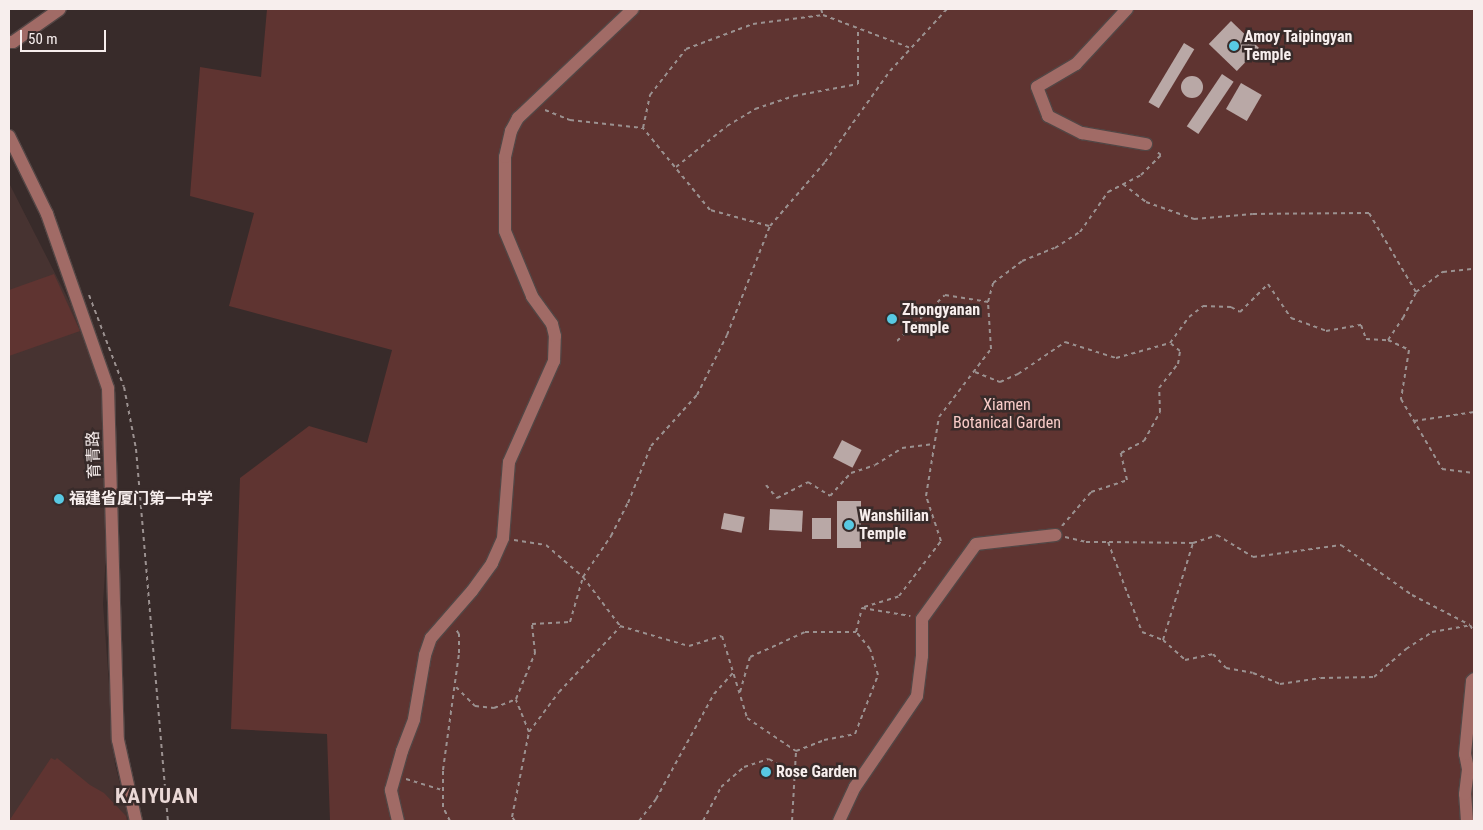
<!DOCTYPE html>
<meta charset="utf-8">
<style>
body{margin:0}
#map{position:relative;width:1483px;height:830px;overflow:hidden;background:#382b2a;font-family:"Roboto Condensed","Noto Sans SC",sans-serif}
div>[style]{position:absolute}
.built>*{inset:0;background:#473331}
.green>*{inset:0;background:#5f3431}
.building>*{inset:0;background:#b9a8a6;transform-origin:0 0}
.round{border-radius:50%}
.path>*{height:2px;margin-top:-1px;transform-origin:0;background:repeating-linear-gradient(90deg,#9b9190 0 4px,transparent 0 8px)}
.roads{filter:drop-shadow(1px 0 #534645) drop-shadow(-1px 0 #534645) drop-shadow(0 1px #534645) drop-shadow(0 -1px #534645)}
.minor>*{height:12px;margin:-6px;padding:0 6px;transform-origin:6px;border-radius:6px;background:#a16b66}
.dots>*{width:14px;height:14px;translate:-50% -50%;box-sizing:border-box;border:2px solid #382b2a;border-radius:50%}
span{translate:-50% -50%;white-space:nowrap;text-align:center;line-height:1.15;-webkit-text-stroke:5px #382b2a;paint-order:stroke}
.poi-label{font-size:16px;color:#f7eeed;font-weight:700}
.left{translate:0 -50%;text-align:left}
.park-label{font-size:16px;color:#f9ccc8}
.street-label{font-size:16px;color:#f7eeed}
.district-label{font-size:21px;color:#ebd9d7;font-weight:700;letter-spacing:1px}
.frame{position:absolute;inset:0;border:10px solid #f7eeed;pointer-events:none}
.scale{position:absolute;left:20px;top:30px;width:86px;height:22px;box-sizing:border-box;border:2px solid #f7eeed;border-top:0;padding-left:6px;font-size:15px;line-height:18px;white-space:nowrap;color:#f7eeed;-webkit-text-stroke:4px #382b2a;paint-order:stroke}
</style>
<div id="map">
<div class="built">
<div style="clip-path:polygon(9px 183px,116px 393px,103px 604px,115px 764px,129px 821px,9px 821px)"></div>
</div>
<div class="green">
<div style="clip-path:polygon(267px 9px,1474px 9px,1474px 821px,330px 821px,327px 734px,231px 729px,240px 478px,309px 426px,367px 443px,392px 350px,229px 306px,254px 213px,190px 196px,200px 67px,261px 77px)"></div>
<div style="clip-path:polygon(54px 274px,80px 331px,9px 356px,9px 290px)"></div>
<div style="clip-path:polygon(51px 758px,55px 760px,57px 758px,90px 785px,104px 793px,126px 816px,127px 821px,9px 821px)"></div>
</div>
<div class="building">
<div style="left:1231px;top:21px;width:39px;height:32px;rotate:44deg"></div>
<div style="left:1184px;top:43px;width:12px;height:69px;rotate:31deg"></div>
<div style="left:1222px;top:74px;width:14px;height:63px;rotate:34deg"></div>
<div class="round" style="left:1181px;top:76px;width:22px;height:22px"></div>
<div style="left:1241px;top:83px;width:24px;height:30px;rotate:30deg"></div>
<div style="left:842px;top:440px;width:22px;height:20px;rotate:27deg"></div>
<div style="left:837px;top:501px;width:24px;height:47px"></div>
<div style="left:770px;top:509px;width:33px;height:21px;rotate:3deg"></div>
<div style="left:724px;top:513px;width:21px;height:16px;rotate:11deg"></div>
<div style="left:812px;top:518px;width:19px;height:21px"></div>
</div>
<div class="path">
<div style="left:821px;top:9px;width:6px;rotate:72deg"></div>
<div style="left:545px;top:110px;width:27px;rotate:22deg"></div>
<div style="left:570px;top:120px;width:73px;rotate:6.3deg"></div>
<div style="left:676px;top:167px;width:65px;rotate:-38.8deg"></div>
<div style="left:727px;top:126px;width:33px;rotate:-31deg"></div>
<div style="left:755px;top:109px;width:41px;rotate:-18.4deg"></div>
<div style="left:794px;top:96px;width:65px;rotate:-10.6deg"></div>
<div style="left:858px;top:84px;width:56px;rotate:-90deg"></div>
<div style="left:1123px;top:184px;width:29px;rotate:38deg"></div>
<div style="left:1146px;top:202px;width:51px;rotate:19.5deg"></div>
<div style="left:1194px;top:219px;width:59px;rotate:-4.8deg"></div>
<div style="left:1253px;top:214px;width:116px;rotate:-0.5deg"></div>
<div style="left:1369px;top:213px;width:92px;rotate:59.3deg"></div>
<div style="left:769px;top:226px;width:61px;rotate:-164.8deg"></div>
<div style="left:710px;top:210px;width:106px;rotate:-129.3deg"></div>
<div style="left:643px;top:128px;width:34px;rotate:-78deg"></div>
<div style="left:650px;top:95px;width:58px;rotate:-52deg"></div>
<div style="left:686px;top:49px;width:72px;rotate:-20.5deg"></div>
<div style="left:753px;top:24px;width:71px;rotate:-7.3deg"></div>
<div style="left:823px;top:15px;width:94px;rotate:20.6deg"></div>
<div style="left:89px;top:295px;width:98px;rotate:69.2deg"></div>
<div style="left:124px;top:387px;width:63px;rotate:79deg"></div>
<div style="left:136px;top:449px;width:373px;rotate:85.1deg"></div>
<div style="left:1388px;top:340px;width:23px;rotate:25deg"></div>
<div style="left:1409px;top:350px;width:50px;rotate:99.3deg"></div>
<div style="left:1401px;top:399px;width:81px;rotate:59.6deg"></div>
<div style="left:1442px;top:469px;width:32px;rotate:7deg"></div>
<div style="left:897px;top:341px;width:66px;rotate:-43.8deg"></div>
<div style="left:945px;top:295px;width:44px;rotate:9.2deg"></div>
<div style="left:975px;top:372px;width:27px;rotate:22deg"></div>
<div style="left:1000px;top:382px;width:20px;rotate:-24deg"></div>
<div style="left:1018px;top:374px;width:57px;rotate:-34.2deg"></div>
<div style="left:1065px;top:342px;width:53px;rotate:17.4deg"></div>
<div style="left:1116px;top:358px;width:56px;rotate:-15.5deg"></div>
<div style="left:1414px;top:421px;width:61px;rotate:-8.5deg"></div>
<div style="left:766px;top:485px;width:17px;rotate:50deg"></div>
<div style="left:777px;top:498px;width:35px;rotate:-27deg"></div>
<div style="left:808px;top:482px;width:26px;rotate:32deg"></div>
<div style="left:830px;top:496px;width:31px;rotate:-48deg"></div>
<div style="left:851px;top:473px;width:25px;rotate:-18deg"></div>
<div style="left:875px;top:465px;width:32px;rotate:-32deg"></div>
<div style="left:902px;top:448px;width:32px;rotate:-7deg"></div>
<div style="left:1062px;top:526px;width:45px;rotate:-49.5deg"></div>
<div style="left:1091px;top:492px;width:38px;rotate:-18deg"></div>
<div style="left:1127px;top:480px;width:28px;rotate:-103deg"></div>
<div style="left:1121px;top:453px;width:26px;rotate:-28deg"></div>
<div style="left:1144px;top:441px;width:33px;rotate:-61deg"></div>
<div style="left:1160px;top:412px;width:24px;rotate:-92deg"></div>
<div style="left:1159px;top:388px;width:31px;rotate:-52deg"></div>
<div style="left:1178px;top:364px;width:13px;rotate:-81deg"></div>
<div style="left:1180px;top:351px;width:13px;rotate:-141deg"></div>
<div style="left:1170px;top:343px;width:32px;rotate:-54deg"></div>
<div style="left:1189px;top:317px;width:18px;rotate:-38deg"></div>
<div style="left:1203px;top:306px;width:28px;rotate:2deg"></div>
<div style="left:1231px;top:307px;width:10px;rotate:29deg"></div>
<div style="left:1240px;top:312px;width:40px;rotate:-45deg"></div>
<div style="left:1268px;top:284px;width:41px;rotate:55.9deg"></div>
<div style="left:1291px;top:318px;width:37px;rotate:20deg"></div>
<div style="left:1326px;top:331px;width:36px;rotate:-10deg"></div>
<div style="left:1361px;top:325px;width:15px;rotate:70deg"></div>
<div style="left:1366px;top:339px;width:22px;rotate:3deg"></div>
<div style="left:1388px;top:340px;width:27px;rotate:-56deg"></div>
<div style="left:1403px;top:318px;width:29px;rotate:-63deg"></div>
<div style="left:1416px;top:292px;width:34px;rotate:-37deg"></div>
<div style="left:1443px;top:272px;width:31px;rotate:-6deg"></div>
<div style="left:1065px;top:537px;width:22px;rotate:13deg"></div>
<div style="left:1086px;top:542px;width:22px"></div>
<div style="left:1108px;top:542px;width:96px;rotate:69.3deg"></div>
<div style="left:1142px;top:632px;width:22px;rotate:21deg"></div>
<div style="left:1163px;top:640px;width:30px;rotate:42deg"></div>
<div style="left:1185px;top:660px;width:29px;rotate:-12deg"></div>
<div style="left:1213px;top:654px;width:19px;rotate:47deg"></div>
<div style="left:1226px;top:668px;width:27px;rotate:10deg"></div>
<div style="left:1253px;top:673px;width:29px;rotate:22deg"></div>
<div style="left:1280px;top:684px;width:41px;rotate:-8.3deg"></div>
<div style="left:1321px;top:678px;width:53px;rotate:-1.1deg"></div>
<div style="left:1374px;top:677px;width:43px;rotate:-41.2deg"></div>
<div style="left:1406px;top:649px;width:31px;rotate:-33deg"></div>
<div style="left:1432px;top:632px;width:39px;rotate:-10deg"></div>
<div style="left:1470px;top:625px;width:8px;rotate:60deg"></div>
<div style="left:514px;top:540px;width:32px;rotate:9deg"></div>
<div style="left:546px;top:545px;width:49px;rotate:40.9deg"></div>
<div style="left:583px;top:577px;width:50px;rotate:-55.7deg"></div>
<div style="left:611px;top:536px;width:37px;rotate:-63deg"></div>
<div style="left:628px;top:503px;width:61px;rotate:-68deg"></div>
<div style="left:651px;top:446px;width:69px;rotate:-48deg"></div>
<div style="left:697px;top:395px;width:67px;rotate:-63.4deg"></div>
<div style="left:727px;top:335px;width:117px;rotate:-68.5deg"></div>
<div style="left:770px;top:226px;width:84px;rotate:-49.3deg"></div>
<div style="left:825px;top:162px;width:112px;rotate:-54.5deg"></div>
<div style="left:890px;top:71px;width:84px;rotate:-47.4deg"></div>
<div style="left:1109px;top:542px;width:84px;rotate:0.7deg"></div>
<div style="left:1193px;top:543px;width:25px;rotate:-18deg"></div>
<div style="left:1217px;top:535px;width:42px;rotate:31.4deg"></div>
<div style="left:1253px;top:557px;width:89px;rotate:-7.8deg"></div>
<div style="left:1341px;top:545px;width:87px;rotate:35.2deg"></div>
<div style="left:1412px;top:595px;width:65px;rotate:27.3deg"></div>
<div style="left:864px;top:607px;width:37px;rotate:-17deg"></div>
<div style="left:899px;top:596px;width:69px;rotate:-52.6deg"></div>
<div style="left:941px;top:541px;width:47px;rotate:-108.4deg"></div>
<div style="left:926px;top:496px;width:80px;rotate:-80.7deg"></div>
<div style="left:939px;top:417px;width:86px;rotate:-52.6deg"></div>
<div style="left:991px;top:349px;width:47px;rotate:-93.7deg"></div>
<div style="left:988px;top:302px;width:20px;rotate:-75deg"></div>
<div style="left:993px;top:283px;width:36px;rotate:-37deg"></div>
<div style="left:1022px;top:261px;width:35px;rotate:-22deg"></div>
<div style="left:1055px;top:248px;width:30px;rotate:-33deg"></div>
<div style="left:1080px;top:232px;width:49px;rotate:-55deg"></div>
<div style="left:1108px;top:192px;width:37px;rotate:-27deg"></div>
<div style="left:1141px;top:175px;width:28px;rotate:-45deg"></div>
<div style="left:1161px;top:155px;width:6px;rotate:-141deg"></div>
<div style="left:1163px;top:640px;width:102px;rotate:-72.8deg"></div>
<div style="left:456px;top:687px;width:27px;rotate:45deg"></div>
<div style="left:475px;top:706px;width:19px;rotate:6deg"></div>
<div style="left:494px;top:708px;width:24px;rotate:-22deg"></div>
<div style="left:740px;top:692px;width:36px;rotate:-74deg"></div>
<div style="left:750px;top:657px;width:60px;rotate:-24.4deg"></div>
<div style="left:805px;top:632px;width:51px"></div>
<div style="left:529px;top:732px;width:50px;rotate:-53.1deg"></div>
<div style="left:559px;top:692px;width:89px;rotate:-46.8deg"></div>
<div style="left:406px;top:779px;width:38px;rotate:17deg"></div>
<div style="left:450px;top:821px;width:16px;rotate:-117deg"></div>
<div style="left:443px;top:807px;width:37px;rotate:-90deg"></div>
<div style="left:443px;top:770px;width:118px;rotate:-82.2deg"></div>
<div style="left:459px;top:653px;width:19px;rotate:-90deg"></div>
<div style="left:459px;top:634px;width:7px;rotate:-124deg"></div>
<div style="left:515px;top:821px;width:5px;rotate:-127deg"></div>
<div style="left:512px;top:817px;width:87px;rotate:-78.7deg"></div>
<div style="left:529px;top:732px;width:35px;rotate:-112deg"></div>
<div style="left:516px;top:699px;width:50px;rotate:-67.6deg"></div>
<div style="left:535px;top:653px;width:29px;rotate:-96deg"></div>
<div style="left:532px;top:624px;width:38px;rotate:-3deg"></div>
<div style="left:570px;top:622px;width:47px;rotate:-73.9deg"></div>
<div style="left:583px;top:577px;width:61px;rotate:52.9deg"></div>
<div style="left:620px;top:626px;width:72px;rotate:16.2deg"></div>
<div style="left:689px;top:646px;width:34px;rotate:-17deg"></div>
<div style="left:722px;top:636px;width:86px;rotate:73deg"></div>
<div style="left:747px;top:718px;width:59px;rotate:34deg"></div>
<div style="left:796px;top:751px;width:30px;rotate:-21deg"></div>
<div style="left:824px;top:740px;width:32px;rotate:-11deg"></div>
<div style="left:855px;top:734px;width:63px;rotate:-68.7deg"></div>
<div style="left:878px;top:675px;width:27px;rotate:-107deg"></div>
<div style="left:870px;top:649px;width:22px;rotate:-129deg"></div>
<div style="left:856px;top:632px;width:25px;rotate:-76deg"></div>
<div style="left:862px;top:608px;width:49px;rotate:9.5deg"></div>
<div style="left:639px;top:821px;width:28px;rotate:-52deg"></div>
<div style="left:656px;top:799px;width:120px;rotate:-61.1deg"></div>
<div style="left:714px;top:694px;width:28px;rotate:-48deg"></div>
<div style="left:703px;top:821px;width:38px;rotate:-62deg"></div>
<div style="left:721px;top:787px;width:30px;rotate:-41deg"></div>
<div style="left:744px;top:767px;width:26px;rotate:-18deg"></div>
<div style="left:769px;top:759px;width:30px;rotate:30deg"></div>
<div style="left:792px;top:821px;width:70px;rotate:-86.7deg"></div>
</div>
<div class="roads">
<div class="minor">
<div style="left:1127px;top:9px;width:75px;rotate:132.8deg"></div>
<div style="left:1076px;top:64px;width:45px;rotate:149.5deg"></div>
<div style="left:1037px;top:87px;width:31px;rotate:69deg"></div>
<div style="left:1048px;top:116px;width:38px;rotate:27deg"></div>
<div style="left:1082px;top:133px;width:65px;rotate:9.8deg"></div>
<div style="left:9px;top:42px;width:4px"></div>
<div style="left:13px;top:42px;width:57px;rotate:-35.1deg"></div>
<div style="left:9px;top:136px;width:87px;rotate:64deg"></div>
<div style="left:47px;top:214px;width:184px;rotate:70.7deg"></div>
<div style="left:108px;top:388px;width:352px;rotate:88.4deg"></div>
<div style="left:118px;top:740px;width:83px;rotate:77.5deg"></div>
<div style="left:398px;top:821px;width:32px;rotate:-103deg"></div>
<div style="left:391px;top:790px;width:41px;rotate:-74.2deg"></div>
<div style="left:402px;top:751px;width:34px;rotate:-69deg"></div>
<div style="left:414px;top:719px;width:65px;rotate:-80.2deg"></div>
<div style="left:425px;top:655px;width:18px;rotate:-71deg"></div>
<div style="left:431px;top:638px;width:62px;rotate:-48.9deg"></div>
<div style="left:472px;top:591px;width:34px;rotate:-54deg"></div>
<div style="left:492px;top:563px;width:27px;rotate:-66deg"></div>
<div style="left:503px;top:538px;width:76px;rotate:-85.5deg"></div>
<div style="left:509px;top:462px;width:111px;rotate:-66deg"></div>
<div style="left:554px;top:361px;width:25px;rotate:-88deg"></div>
<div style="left:555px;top:336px;width:12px;rotate:-104deg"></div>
<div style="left:552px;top:324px;width:34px;rotate:-126deg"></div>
<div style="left:532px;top:296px;width:70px;rotate:-112.6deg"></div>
<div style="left:505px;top:231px;width:74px;rotate:-90deg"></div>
<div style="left:505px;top:157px;width:27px;rotate:-77deg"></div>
<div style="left:511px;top:131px;width:15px;rotate:-62deg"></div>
<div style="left:518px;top:118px;width:158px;rotate:-43.5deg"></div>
<div style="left:839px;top:821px;width:38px;rotate:-65deg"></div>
<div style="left:855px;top:787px;width:110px;rotate:-55.7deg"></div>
<div style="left:917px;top:696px;width:40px;rotate:-82.9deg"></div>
<div style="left:922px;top:656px;width:37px;rotate:-90deg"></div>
<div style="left:922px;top:619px;width:92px;rotate:-54.2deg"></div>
<div style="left:976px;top:544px;width:80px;rotate:-6.5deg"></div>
<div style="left:1467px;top:821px;width:27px;rotate:-94deg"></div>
<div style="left:1465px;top:794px;width:25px;rotate:-83deg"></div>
<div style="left:1468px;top:769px;width:15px;rotate:-101deg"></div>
<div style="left:1465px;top:754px;width:73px;rotate:-84.5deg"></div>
<div style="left:1472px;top:681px;width:3px;rotate:-45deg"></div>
</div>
</div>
<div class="dots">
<div style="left:1234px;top:46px;background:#58c9e3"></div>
<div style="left:892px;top:319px;background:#58c9e3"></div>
<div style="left:59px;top:499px;background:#58c9e3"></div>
<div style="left:849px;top:525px;background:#58c9e3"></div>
<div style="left:766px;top:772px;background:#58c9e3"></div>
</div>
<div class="poi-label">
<span class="left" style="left:1244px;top:46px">Amoy Taipingyan<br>Temple</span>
<span class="left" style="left:902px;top:319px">Zhongyanan<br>Temple</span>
<span class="left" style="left:69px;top:499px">福建省厦门第一中学</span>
<span class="left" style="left:859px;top:525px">Wanshilian<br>Temple</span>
<span class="left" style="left:776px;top:772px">Rose Garden</span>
</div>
<div class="park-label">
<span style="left:1007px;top:414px">Xiamen<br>Botanical Garden</span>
</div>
<div class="street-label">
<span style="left:94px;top:455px;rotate:-92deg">育青路</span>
</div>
<div class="district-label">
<span style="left:157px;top:796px">KAIYUAN</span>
</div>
<div class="frame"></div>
<div class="scale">50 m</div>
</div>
